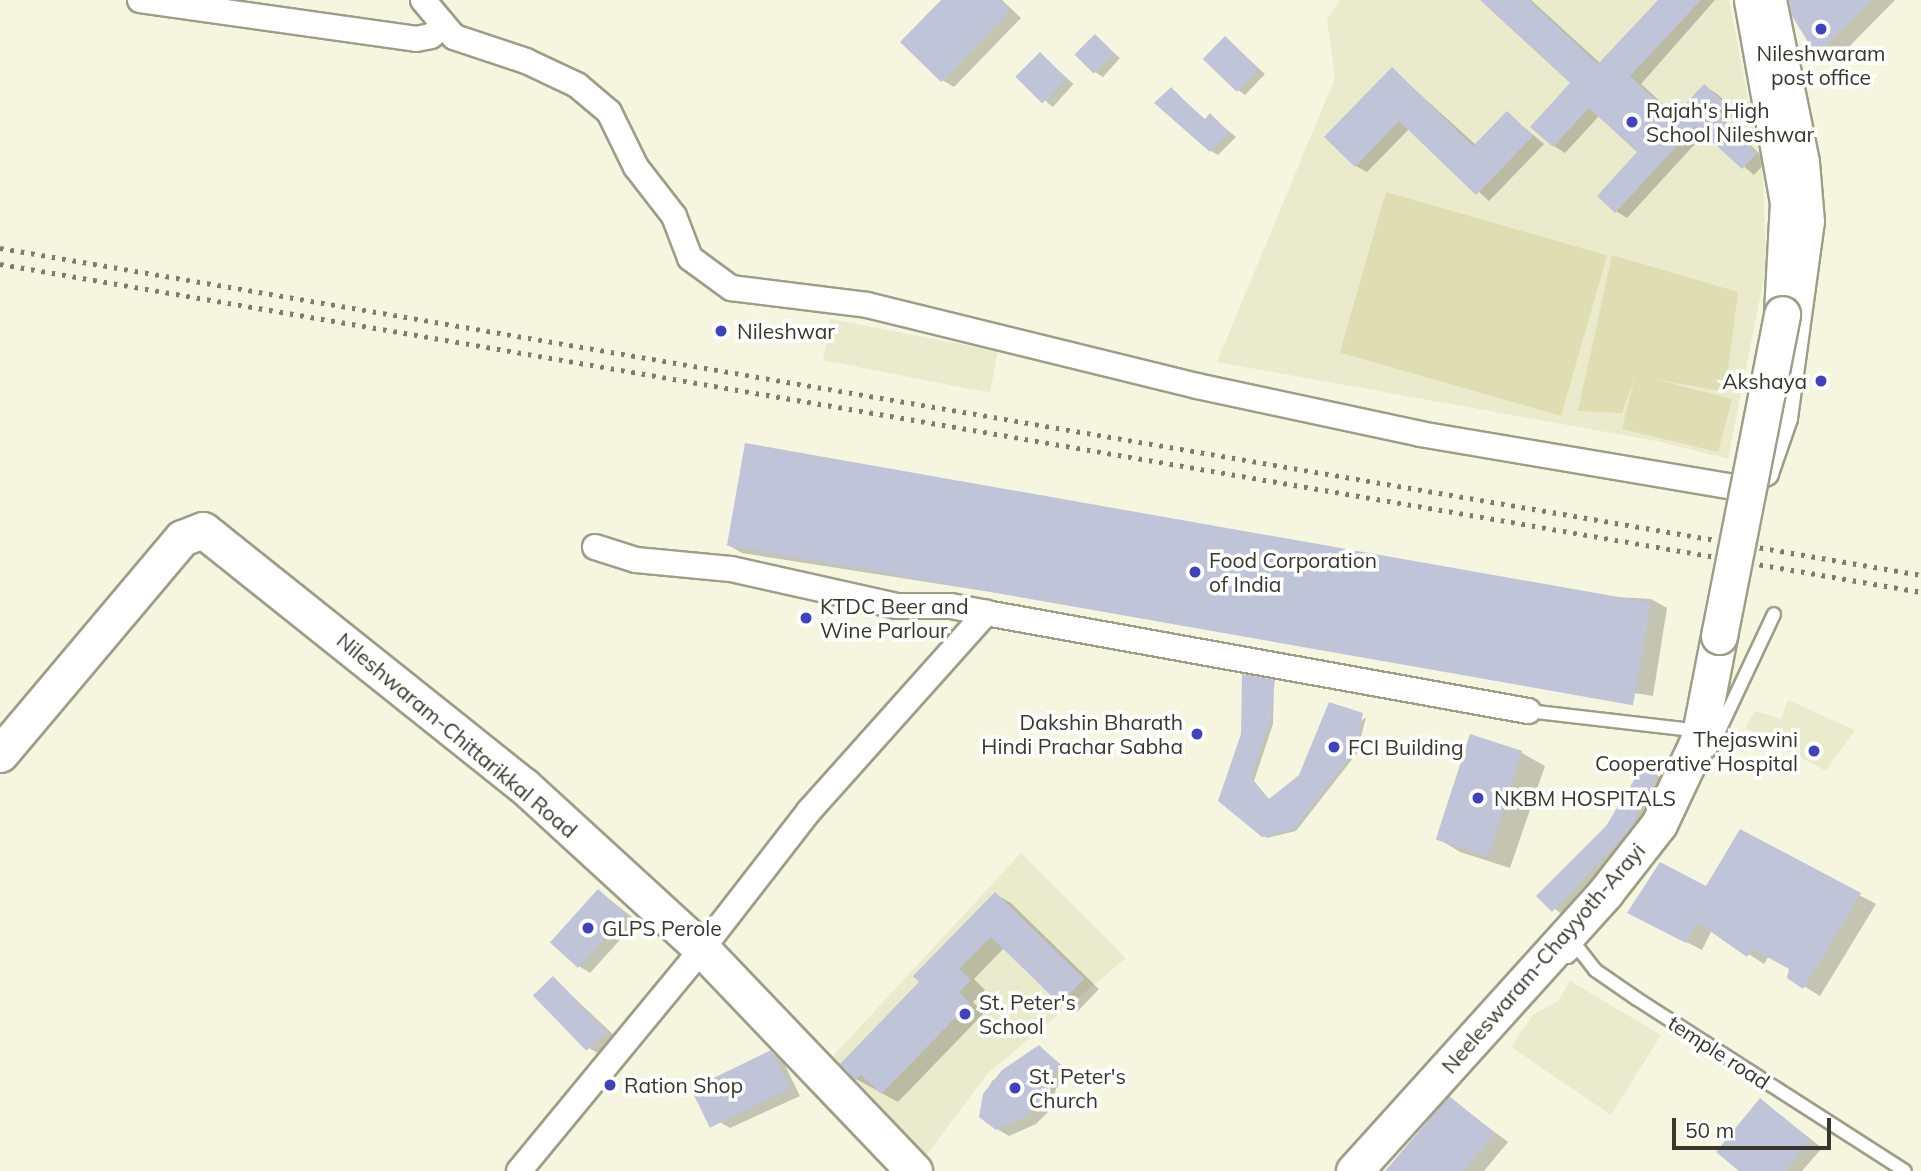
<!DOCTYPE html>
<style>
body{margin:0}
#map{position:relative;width:1921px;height:1171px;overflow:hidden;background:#f6f6e0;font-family:Mulish,sans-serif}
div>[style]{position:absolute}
.built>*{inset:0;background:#eaeacc;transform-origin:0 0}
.green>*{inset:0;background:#dfdeb2;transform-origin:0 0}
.shadow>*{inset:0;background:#0003;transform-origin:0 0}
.building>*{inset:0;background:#bfc4d8;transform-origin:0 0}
.roads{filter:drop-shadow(2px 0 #9d9d88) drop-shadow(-2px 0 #9d9d88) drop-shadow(0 2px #9d9d88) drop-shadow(0 -2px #9d9d88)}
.service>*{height:12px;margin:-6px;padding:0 6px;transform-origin:6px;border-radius:6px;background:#fff}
.minor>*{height:24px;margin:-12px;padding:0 12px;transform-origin:12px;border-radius:12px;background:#fff}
.secondary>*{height:35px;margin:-17.5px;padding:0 17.5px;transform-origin:17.5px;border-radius:17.5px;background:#fff}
.rail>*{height:5px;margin-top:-2.5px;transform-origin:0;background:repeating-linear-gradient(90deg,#7d7d6f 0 3.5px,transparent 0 10.5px)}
.bridges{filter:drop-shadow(2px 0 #9d9d88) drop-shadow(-2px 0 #9d9d88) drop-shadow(0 2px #9d9d88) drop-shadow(0 -2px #9d9d88)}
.secondary-bridge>*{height:35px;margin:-17.5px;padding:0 17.5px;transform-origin:17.5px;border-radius:17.5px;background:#fff}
.dots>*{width:19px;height:19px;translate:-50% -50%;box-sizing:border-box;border:4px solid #fff;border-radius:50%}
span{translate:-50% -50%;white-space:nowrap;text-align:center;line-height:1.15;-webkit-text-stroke:7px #fff;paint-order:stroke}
.poi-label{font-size:21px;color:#37372e}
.left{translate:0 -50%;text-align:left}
.right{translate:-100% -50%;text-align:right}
.street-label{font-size:21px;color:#37372e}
.scale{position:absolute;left:1672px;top:1118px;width:159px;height:32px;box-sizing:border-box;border:4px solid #37372e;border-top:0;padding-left:9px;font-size:21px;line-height:24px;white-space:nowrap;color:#37372e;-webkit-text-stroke:5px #fff;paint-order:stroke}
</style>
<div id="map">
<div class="built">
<div style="clip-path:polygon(1340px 0,1729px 0,1763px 176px,1766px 268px,1728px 459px,1656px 441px,1217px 362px,1335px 78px,1327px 20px)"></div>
<div style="left:831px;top:319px;width:170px;height:42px;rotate:11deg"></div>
<div style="clip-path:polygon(1788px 700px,1855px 730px,1826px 771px,1745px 728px,1755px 711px,1781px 719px)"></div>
<div style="clip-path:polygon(1021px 853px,1126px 958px,988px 1073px,915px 1170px,820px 1070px)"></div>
<div style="clip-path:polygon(1570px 981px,1661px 1035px,1611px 1115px,1511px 1047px,1534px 1014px,1558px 1001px)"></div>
</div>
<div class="green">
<div style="left:1386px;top:192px;width:230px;height:167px;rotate:16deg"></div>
<div style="clip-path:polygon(1612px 255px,1738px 292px,1725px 392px,1654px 379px,1732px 399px,1718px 452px,1622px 429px,1635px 376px,1622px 413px,1578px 411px)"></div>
</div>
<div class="shadow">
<div style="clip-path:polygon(943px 0,1002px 0,1021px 18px,954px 87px,942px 80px)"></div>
<div style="clip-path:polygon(1483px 0,1531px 0,1601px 64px,1660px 0,1715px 0,1641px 84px,1676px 116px,1704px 86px,1716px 93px,1736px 111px,1726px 122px,1767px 161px,1754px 175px,1705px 133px,1627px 218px,1616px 211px,1640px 152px,1600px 115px,1565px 153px,1554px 146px,1573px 83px)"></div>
<div style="clip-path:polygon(1791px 0,1895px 0,1833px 63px,1817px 54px)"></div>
<div style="clip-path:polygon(1095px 37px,1120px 58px,1103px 77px,1095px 72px)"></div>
<div style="clip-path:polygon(1225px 38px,1265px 74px,1245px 95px,1238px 90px)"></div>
<div style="left:1040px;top:54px;width:45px;height:31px;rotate:42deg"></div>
<div style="clip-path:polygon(1392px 69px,1476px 145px,1507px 113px,1544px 144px,1489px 201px,1409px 129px,1367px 172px,1356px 166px)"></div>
<div style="clip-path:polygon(1171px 89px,1206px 120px,1210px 116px,1236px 137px,1218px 155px,1211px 151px)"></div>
<div style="clip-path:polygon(726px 544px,1651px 599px,1667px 608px,1653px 696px,742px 553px)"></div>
<div style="clip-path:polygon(1274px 682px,1273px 724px,1254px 781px,1270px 801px,1366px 717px,1357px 753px,1296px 831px,1267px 838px,1220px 800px)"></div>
<div style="clip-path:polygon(1472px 736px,1522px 753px,1545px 766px,1510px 868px,1460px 852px,1437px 838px)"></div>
<div style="clip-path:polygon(1642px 769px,1674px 783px,1569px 920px,1539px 896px,1608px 827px)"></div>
<div style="clip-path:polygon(1740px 831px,1876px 904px,1820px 996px,1789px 977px,1791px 968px,1769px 956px,1764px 964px,1712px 930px,1702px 950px,1645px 921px,1706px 888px)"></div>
<div style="clip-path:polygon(599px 891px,637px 921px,590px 973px,579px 966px)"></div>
<div style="clip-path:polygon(995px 894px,1011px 903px,1099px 989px,1077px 1012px,1061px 1003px,1004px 948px,974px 979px,985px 990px,973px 1002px,984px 1013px,898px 1102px,856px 1079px,922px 982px)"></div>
<div style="clip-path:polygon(553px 978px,617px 1038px,601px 1055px,589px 1048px)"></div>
<div style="clip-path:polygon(1040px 1047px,1071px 1073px,1056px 1089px,1051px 1109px,1036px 1124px,1009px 1136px,997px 1129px,985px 1095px,992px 1081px)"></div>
<div style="clip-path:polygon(770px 1052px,782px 1059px,800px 1096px,730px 1128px,718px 1121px)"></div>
<div style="clip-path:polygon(1449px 1098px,1508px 1142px,1484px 1171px,1388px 1171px)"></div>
<div style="clip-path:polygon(1761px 1100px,1822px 1148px,1802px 1171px,1742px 1171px)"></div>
</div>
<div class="building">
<div style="clip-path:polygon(941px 0,999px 0,1010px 11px,941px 82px,900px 42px)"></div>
<div style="clip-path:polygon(1480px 0,1529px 0,1598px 64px,1658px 0,1701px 0,1630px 76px,1674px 116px,1704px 84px,1725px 103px,1715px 114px,1757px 153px,1742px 169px,1695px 126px,1615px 213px,1597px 196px,1637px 152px,1589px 108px,1553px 147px,1530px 127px,1570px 83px)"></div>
<div style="clip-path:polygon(1789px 0,1871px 0,1816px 55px,1792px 16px)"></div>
<div style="left:1095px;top:34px;width:27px;height:29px;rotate:45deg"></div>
<div style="left:1225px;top:36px;width:47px;height:32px;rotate:44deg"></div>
<div style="left:1040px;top:52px;width:38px;height:35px;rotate:45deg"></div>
<div style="clip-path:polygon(1392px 67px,1473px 146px,1507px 111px,1533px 136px,1476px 195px,1399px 121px,1355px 167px,1324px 137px)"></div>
<div style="clip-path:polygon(1171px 87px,1204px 120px,1210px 113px,1229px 132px,1210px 152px,1154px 103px)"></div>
<div style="left:745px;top:443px;width:920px;height:104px;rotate:10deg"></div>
<div style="clip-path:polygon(1242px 674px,1275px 680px,1270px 722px,1251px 778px,1269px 799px,1299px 775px,1329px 702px,1363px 713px,1355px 751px,1293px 830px,1262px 837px,1218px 801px,1241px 734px)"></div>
<div style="left:1470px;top:734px;width:55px;height:111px;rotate:18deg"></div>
<div style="clip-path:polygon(1642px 767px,1659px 773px,1630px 829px,1552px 912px,1536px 896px,1606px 826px)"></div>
<div style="clip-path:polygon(1740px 829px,1861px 893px,1803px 989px,1787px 978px,1789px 969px,1753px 949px,1747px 957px,1697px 922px,1686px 943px,1627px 913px,1660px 862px,1706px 886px)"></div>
<div style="left:598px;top:889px;width:38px;height:72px;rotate:42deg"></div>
<div style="clip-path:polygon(995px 892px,1084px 979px,1060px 1004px,991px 937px,959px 969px,971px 980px,959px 992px,970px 1003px,881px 1094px,861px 1075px,855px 1080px,840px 1064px,919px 982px,913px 976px)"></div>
<div style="left:553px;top:976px;width:77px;height:28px;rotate:46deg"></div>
<div style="clip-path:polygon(1039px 1045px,1060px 1065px,1044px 1082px,1040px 1103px,1024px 1117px,996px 1130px,979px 1117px,983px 1094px,1002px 1070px)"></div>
<div style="left:771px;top:1050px;width:43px;height:89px;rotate:64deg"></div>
<div style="clip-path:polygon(1449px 1096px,1495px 1133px,1464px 1171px,1385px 1171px)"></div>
<div style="clip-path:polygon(1760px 1098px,1811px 1140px,1785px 1171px,1739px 1171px,1716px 1152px)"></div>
</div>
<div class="roads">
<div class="service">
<div style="left:1528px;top:711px;width:165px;rotate:6.6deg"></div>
<div style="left:1692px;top:730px;width:6px;rotate:121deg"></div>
<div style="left:1710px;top:750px;width:150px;rotate:-64.8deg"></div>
<div style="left:1568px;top:957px;width:13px;rotate:-42deg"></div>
<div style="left:1578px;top:948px;width:28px;rotate:52deg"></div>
<div style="left:1595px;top:970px;width:51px;rotate:34.6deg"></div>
<div style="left:1637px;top:999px;width:318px;rotate:32.7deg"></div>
</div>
<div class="minor">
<div style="left:140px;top:0;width:279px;rotate:8deg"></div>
<div style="left:416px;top:39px;width:15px;rotate:-11deg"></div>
<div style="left:431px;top:36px;width:14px;rotate:-39deg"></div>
<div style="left:423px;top:0;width:48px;rotate:50deg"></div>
<div style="left:454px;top:37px;width:76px;rotate:18.4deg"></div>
<div style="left:526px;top:61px;width:56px;rotate:25.2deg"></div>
<div style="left:577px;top:85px;width:42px;rotate:40.2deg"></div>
<div style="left:609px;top:112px;width:61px;rotate:63.9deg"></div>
<div style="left:636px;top:167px;width:62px;rotate:52.2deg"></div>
<div style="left:674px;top:216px;width:45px;rotate:69.1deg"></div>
<div style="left:690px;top:258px;width:51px;rotate:36.2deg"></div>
<div style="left:731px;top:288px;width:137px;rotate:7.1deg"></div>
<div style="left:867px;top:305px;width:340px;rotate:13.8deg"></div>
<div style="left:1197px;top:386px;width:228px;rotate:12.1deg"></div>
<div style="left:1420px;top:434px;width:319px;rotate:9.6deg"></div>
<div style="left:1735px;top:487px;width:34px;rotate:-24deg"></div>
<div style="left:1766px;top:473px;width:58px;rotate:-70.9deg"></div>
<div style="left:1785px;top:418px;width:198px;rotate:-82.2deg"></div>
<div style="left:1812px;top:222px;width:60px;rotate:-94.8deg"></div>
<div style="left:1807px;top:162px;width:165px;rotate:-101.5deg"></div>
<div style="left:595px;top:547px;width:43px;rotate:17.6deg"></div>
<div style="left:636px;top:560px;width:95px;rotate:5.4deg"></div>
<div style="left:731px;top:569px;width:170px;rotate:12.6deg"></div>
<div style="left:897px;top:606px;width:54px"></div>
<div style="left:951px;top:606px;width:36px;rotate:11deg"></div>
<div style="left:519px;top:1171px;width:288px;rotate:-50.5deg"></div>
<div style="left:702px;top:949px;width:175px;rotate:-52.2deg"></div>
<div style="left:809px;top:811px;width:266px;rotate:-48.2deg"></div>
<div style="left:986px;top:613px;width:551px;rotate:10.25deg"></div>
</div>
<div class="secondary">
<div style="left:1752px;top:0;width:205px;rotate:79.9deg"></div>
<div style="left:1788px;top:202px;width:112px;rotate:93.1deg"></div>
<div style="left:0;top:754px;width:282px;rotate:-49.9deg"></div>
<div style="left:182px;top:538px;width:22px;rotate:-21deg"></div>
<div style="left:203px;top:530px;width:411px;rotate:38.6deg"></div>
<div style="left:524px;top:786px;width:241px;rotate:42.5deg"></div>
<div style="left:702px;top:949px;width:307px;rotate:46.3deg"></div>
<div style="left:1354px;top:1171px;width:375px;rotate:-47.9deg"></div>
<div style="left:1605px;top:893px;width:88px;rotate:-52deg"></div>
<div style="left:1659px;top:824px;width:94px;rotate:-64.8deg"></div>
<div style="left:1699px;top:739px;width:105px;rotate:-79deg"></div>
</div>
</div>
<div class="rail">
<div style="left:0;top:248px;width:1949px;rotate:9.66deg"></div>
<div style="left:0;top:264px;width:1949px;rotate:9.69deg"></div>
</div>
<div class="bridges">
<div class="secondary-bridge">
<div style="left:1719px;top:636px;width:328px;rotate:-78.9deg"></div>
</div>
</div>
<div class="dots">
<div style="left:1821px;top:29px;background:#4042b7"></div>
<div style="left:1632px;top:122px;background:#4042b7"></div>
<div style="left:721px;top:331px;background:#4042b7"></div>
<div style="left:1821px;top:381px;background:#4042b7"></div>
<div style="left:1195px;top:572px;background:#4042b7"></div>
<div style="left:806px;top:618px;background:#4042b7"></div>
<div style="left:1197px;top:734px;background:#4042b7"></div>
<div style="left:1334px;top:747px;background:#4042b7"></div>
<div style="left:1814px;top:751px;background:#4042b7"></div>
<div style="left:1478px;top:798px;background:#4042b7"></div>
<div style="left:588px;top:928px;background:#4042b7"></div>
<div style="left:965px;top:1014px;background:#4042b7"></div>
<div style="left:610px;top:1085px;background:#4042b7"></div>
<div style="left:1015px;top:1088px;background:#4042b7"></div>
</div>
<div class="poi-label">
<span style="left:1821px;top:65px">Nileshwaram<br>post office</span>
<span class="left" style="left:1646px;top:122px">Rajah's High<br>School Nileshwar</span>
<span class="left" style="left:737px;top:331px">Nileshwar</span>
<span class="right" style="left:1807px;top:381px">Akshaya</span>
<span class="left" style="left:1209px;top:572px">Food Corporation<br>of India</span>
<span class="left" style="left:820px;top:618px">KTDC Beer and<br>Wine Parlour</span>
<span class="right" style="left:1183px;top:734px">Dakshin Bharath<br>Hindi Prachar Sabha</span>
<span class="right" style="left:1798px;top:751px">Thejaswini<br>Cooperative Hospital</span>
<span class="left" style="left:1348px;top:747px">FCI Building</span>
<span class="left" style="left:1494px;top:798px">NKBM HOSPITALS</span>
<span class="left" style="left:602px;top:928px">GLPS Perole</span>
<span class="left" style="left:979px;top:1014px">St. Peter's<br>School</span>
<span class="left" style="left:1029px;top:1088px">St. Peter's<br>Church</span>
<span class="left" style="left:624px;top:1085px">Ration Shop</span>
</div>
<div class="street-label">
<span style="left:457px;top:735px;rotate:40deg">Nileshwaram-Chittarikkal Road</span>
<span style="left:1543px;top:958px;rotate:-49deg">Neeleswaram-Chayyoth-Arayi</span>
<span style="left:1719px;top:1052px;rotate:33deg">temple road</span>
</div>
<div class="scale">50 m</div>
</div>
